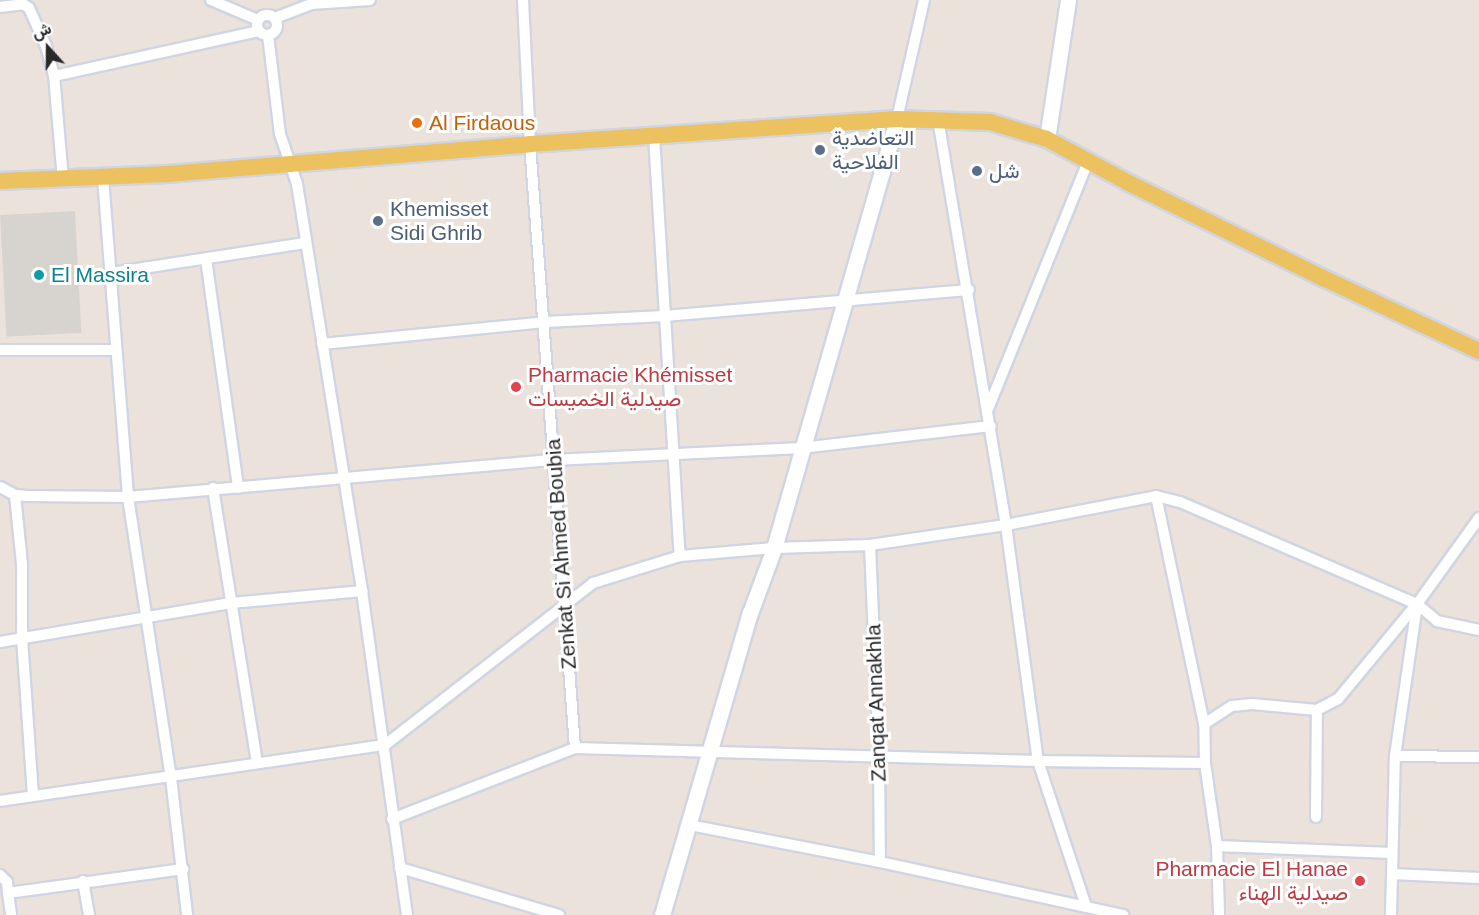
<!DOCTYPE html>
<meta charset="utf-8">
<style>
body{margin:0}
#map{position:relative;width:1479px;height:915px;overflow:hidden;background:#ebe3db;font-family:Arial,Vazirmatn,sans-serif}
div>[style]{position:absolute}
.plaza>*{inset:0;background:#d7d3ce;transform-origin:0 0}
.roads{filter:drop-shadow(2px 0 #d1d5e2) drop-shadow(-2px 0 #d1d5e2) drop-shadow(0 2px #d1d5e2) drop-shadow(0 -2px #d1d5e2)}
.street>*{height:10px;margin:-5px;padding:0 5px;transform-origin:5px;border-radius:5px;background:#fff}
.street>.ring{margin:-5px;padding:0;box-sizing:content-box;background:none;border:10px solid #fff;border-radius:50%}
.secondary>*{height:15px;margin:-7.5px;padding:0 7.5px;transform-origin:7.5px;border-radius:7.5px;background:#fff}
.primary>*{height:16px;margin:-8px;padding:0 8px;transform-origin:8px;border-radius:8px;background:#ecc15f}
.dots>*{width:16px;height:16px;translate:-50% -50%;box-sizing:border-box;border:3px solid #fff;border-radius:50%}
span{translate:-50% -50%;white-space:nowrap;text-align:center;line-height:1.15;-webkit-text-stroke:6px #fff;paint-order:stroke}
.food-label{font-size:21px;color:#c56008}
.left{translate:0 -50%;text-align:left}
.service-label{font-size:21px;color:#4e5e75}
.culture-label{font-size:21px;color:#0d838f}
.health-label{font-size:21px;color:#be3a42}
.right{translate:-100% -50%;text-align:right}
.street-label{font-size:21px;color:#292929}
.north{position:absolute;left:18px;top:18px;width:60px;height:60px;-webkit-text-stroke:4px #fff;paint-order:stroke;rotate:339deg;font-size:16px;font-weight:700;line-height:24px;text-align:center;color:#292929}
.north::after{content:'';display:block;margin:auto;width:21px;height:27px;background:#292929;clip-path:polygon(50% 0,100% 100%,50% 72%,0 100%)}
</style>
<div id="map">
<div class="plaza">
<div style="left:75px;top:211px;width:122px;height:75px;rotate:87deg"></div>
</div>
<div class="roads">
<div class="street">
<div style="left:211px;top:0;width:51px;rotate:23.1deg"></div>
<div style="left:523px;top:0;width:144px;rotate:87.2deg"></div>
<div style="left:530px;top:144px;width:606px;rotate:85.74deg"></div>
<div style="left:0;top:7px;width:23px;rotate:-7deg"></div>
<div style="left:23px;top:4px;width:7px;rotate:34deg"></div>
<div style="left:29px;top:8px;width:42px;rotate:65.9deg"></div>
<div style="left:46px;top:46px;width:31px;rotate:75deg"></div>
<div class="ring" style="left:257px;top:15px;width:10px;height:10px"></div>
<div style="left:275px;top:18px;width:39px;rotate:-21deg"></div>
<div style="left:311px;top:4px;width:59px;rotate:-3.9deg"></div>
<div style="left:268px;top:35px;width:100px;rotate:83.1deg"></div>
<div style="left:280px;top:134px;width:53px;rotate:71.2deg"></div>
<div style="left:297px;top:184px;width:412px;rotate:80.9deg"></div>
<div style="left:362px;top:591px;width:327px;rotate:82.1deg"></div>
<div style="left:897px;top:119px;width:122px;rotate:-77.2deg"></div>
<div style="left:938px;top:119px;width:412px;rotate:80.5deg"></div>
<div style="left:1006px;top:525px;width:238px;rotate:82.3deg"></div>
<div style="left:1038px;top:761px;width:153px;rotate:71.7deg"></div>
<div style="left:654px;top:136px;width:421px;rotate:86.5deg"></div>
<div style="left:103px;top:178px;width:320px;rotate:85.5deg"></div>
<div style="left:128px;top:497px;width:284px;rotate:81.3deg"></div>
<div style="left:171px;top:778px;width:138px;rotate:83.3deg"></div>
<div style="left:63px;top:180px;width:104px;rotate:-94.9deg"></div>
<div style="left:54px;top:76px;width:210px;rotate:-12.4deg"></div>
<div style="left:206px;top:259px;width:231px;rotate:82deg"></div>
<div style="left:111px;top:273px;width:196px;rotate:-8.8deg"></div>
<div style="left:322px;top:344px;width:224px;rotate:-5.6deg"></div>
<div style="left:545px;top:322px;width:119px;rotate:-2.9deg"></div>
<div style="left:664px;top:316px;width:306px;rotate:-4.9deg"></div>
<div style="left:0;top:350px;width:115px"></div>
<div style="left:988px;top:409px;width:266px;rotate:-68deg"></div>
<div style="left:0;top:487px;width:17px;rotate:28deg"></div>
<div style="left:15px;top:495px;width:12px;rotate:5deg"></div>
<div style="left:27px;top:496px;width:101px;rotate:0.6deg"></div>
<div style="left:128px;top:497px;width:427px;rotate:-5deg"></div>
<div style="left:553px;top:460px;width:248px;rotate:-2.8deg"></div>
<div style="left:801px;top:448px;width:191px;rotate:-6.6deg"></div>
<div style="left:213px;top:488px;width:278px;rotate:80.9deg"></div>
<div style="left:15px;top:495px;width:69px;rotate:84.2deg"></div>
<div style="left:22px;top:564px;width:74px;rotate:90deg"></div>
<div style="left:22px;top:638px;width:158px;rotate:86deg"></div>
<div style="left:1156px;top:496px;width:233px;rotate:78.1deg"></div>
<div style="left:870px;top:545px;width:212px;rotate:87.6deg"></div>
<div style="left:879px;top:757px;width:105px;rotate:89.5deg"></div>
<div style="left:0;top:642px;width:234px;rotate:-9.6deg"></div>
<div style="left:231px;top:603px;width:132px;rotate:-5.2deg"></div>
<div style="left:1395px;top:756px;width:84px;rotate:0.7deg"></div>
<div style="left:1205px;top:763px;width:84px;rotate:81.8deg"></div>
<div style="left:1217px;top:846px;width:69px;rotate:88.3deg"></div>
<div style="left:0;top:801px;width:389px;rotate:-8.3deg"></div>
<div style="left:385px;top:745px;width:264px;rotate:-37.9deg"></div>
<div style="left:593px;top:583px;width:91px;rotate:-17.2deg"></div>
<div style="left:680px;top:556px;width:94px;rotate:-4.9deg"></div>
<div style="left:774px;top:548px;width:96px;rotate:-1.8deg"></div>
<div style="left:870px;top:545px;width:137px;rotate:-8.4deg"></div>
<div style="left:1006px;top:525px;width:153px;rotate:-10.9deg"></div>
<div style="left:1156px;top:496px;width:25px;rotate:14deg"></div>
<div style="left:1180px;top:502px;width:258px;rotate:23.3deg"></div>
<div style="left:1417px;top:604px;width:26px;rotate:40deg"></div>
<div style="left:1437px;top:621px;width:43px;rotate:12.1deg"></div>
<div style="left:1316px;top:817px;width:107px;rotate:-89.5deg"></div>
<div style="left:392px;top:819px;width:196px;rotate:-21.2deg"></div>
<div style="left:575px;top:748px;width:463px;rotate:1.6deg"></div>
<div style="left:1038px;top:761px;width:167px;rotate:0.7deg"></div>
<div style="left:1205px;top:763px;width:39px;rotate:-91deg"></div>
<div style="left:1204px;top:724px;width:33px;rotate:-33deg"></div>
<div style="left:1232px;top:706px;width:20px;rotate:-6deg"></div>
<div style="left:1252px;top:704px;width:65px;rotate:5.3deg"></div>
<div style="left:1317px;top:710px;width:24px;rotate:-28deg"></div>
<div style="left:1338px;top:699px;width:124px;rotate:-50.3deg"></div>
<div style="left:1417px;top:604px;width:106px;rotate:-54.2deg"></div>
<div style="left:690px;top:825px;width:194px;rotate:11deg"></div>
<div style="left:880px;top:862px;width:249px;rotate:12.3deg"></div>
<div style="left:1217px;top:846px;width:175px;rotate:2.3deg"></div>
<div style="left:400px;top:868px;width:166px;rotate:16.5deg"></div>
<div style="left:1392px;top:874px;width:87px;rotate:2.6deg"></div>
<div style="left:0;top:875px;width:10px;rotate:45deg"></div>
<div style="left:7px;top:882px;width:11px;rotate:85deg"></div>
<div style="left:8px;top:893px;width:177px;rotate:-7.8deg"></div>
<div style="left:83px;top:881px;width:35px;rotate:80deg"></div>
<div style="left:8px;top:893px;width:22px;rotate:82deg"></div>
<div style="left:1391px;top:915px;width:159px;rotate:-88.6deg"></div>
<div style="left:1395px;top:756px;width:153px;rotate:-81.7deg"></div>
</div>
<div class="secondary">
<div style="left:1047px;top:139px;width:141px;rotate:-81.4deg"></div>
<div style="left:662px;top:915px;width:315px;rotate:-73.8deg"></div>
<div style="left:750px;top:613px;width:69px;rotate:-69.7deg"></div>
<div style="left:774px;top:548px;width:446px;rotate:-74deg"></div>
</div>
<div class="primary">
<div style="left:0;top:181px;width:168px;rotate:-2.4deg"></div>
<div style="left:168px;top:174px;width:363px;rotate:-4.7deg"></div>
<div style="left:530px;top:144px;width:368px;rotate:-3.9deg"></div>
<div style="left:897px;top:119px;width:93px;rotate:1.8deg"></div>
<div style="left:990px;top:122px;width:59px;rotate:16.6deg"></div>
<div style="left:1047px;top:139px;width:93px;rotate:28.2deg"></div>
<div style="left:1129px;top:183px;width:216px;rotate:26.1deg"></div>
<div style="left:1323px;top:278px;width:172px;rotate:25.1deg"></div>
</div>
</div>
<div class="dots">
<div style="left:417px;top:123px;background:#e8710a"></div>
<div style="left:820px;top:150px;background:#5c6f8a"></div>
<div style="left:977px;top:171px;background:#5c6f8a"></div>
<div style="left:378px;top:221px;background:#5c6f8a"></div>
<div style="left:39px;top:275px;background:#0f9aa8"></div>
<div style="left:516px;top:387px;background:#e0444e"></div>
<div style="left:1360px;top:881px;background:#e0444e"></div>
</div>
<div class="food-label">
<span class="left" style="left:429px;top:123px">Al Firdaous</span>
</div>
<div class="service-label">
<span class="left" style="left:832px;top:150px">التعاضدية<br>الفلاحية</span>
<span class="left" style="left:989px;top:171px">شل</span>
<span class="left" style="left:390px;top:221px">Khemisset<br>Sidi Ghrib</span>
</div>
<div class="culture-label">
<span class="left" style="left:51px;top:275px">El Massira</span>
</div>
<div class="health-label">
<span class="left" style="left:528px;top:387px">Pharmacie Khémisset<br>صيدلية الخميسات</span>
<span class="right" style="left:1348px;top:881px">Pharmacie El Hanae<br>صيدلية الهناء</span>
</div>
<div class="street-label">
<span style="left:561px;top:554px;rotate:-94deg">Zenkat Si Ahmed Boubia</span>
<span style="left:876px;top:703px;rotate:-92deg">Zanqat Annakhla</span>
</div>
<div class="north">ش</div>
</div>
